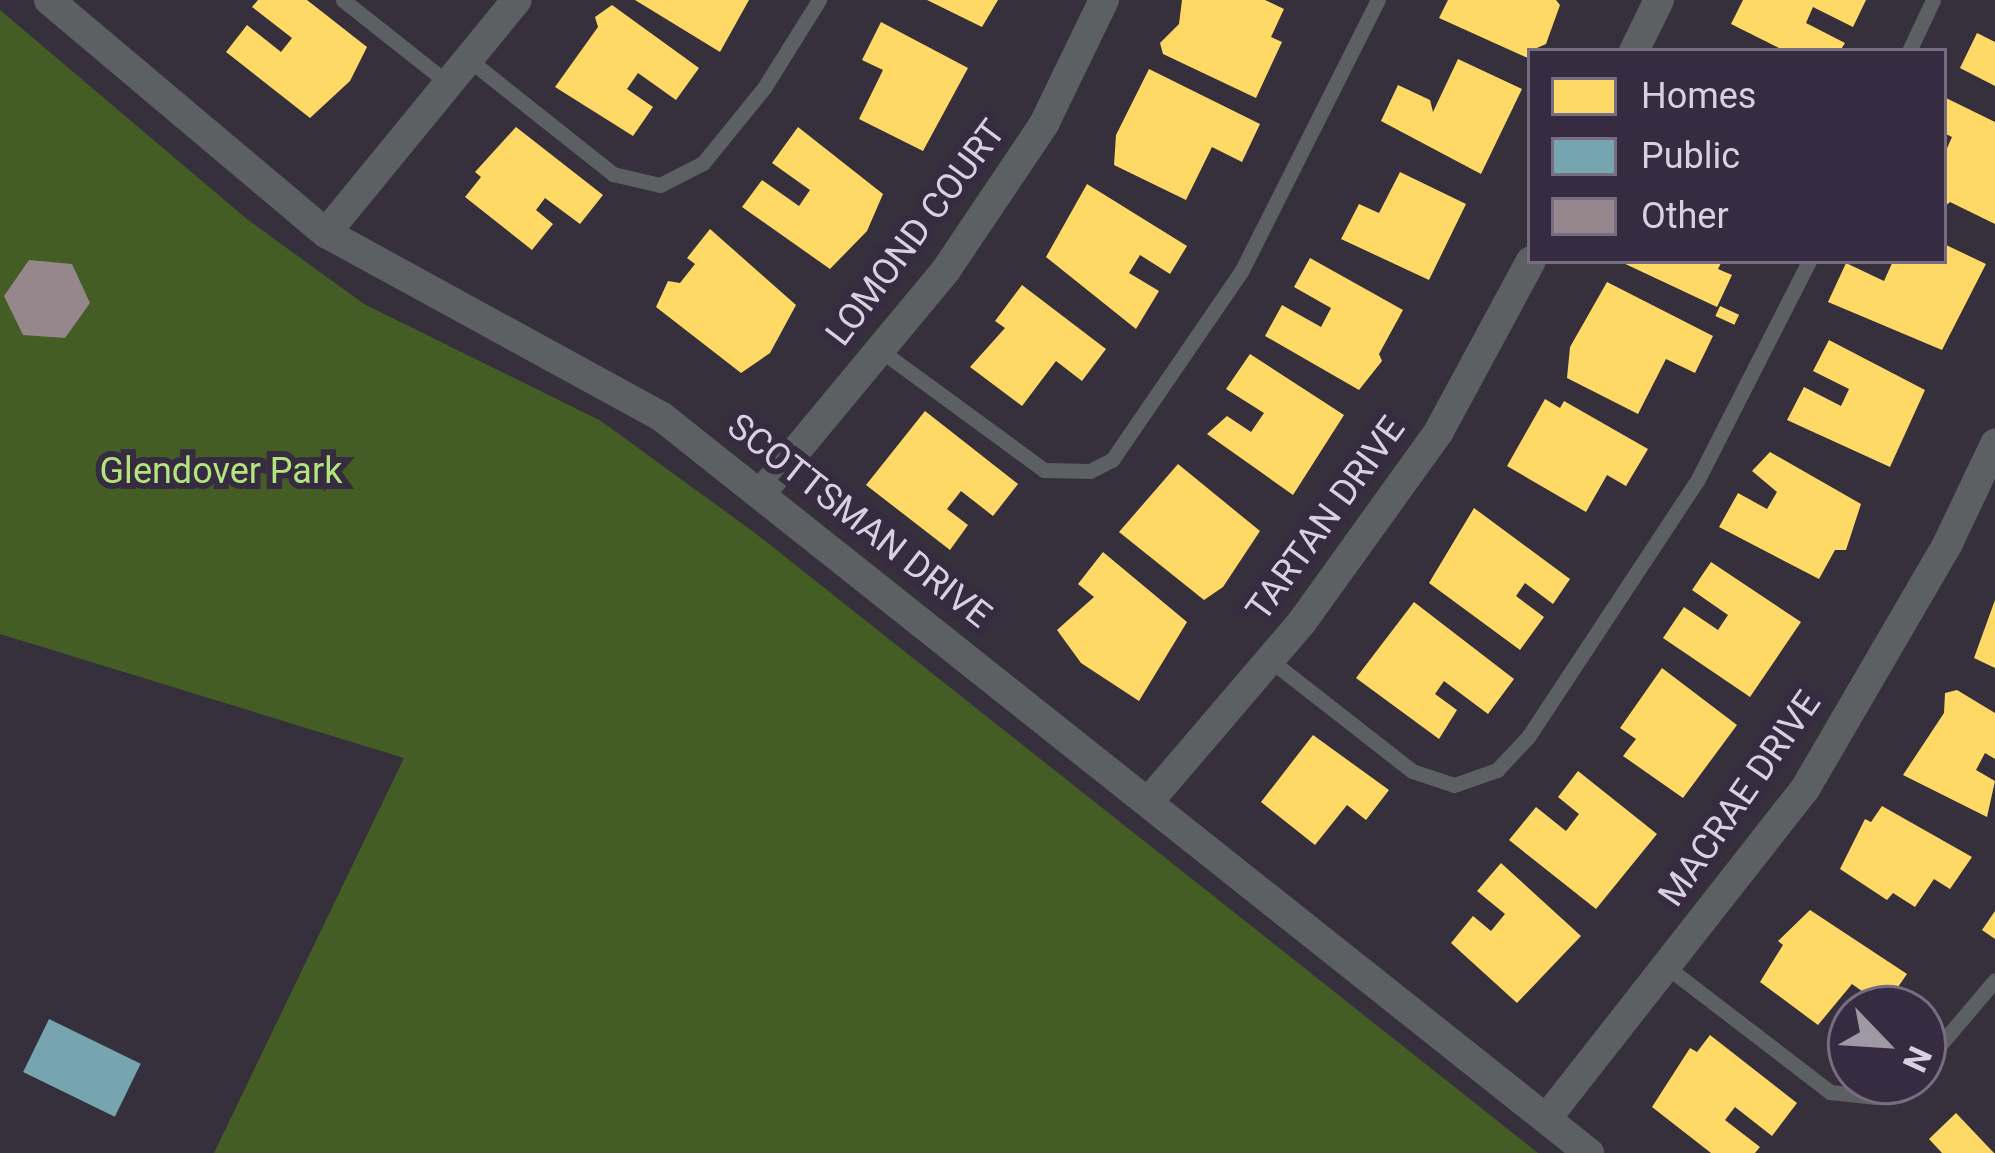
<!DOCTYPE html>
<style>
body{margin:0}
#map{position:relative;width:1995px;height:1153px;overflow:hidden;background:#36303c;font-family:Roboto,sans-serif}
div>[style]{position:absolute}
.green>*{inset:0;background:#445d25}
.homes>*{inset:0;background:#ffd966;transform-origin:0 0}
.public>*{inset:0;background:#76a5af;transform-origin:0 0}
.building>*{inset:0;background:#95878b}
.service>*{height:15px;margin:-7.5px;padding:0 7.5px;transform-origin:7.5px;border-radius:7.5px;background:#5d6062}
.minor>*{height:30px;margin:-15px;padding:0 15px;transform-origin:15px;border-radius:15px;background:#5d6062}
span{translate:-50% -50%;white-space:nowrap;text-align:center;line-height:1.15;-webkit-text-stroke:12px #372b41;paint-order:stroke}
.street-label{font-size:36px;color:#d8d1df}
.park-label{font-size:36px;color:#b2e57b}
.legend{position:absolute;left:1527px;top:48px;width:420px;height:216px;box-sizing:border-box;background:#372b41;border:3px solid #776d80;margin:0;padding:15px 21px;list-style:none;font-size:36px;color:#d8d1df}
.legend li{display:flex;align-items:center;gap:24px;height:60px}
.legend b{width:60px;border:3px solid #776d80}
.north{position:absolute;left:1827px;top:985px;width:120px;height:120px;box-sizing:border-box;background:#372b41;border:3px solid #776d80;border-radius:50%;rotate:115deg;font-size:33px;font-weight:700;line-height:48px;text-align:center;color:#d8d1df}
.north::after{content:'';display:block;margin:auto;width:42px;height:54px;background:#9f99a6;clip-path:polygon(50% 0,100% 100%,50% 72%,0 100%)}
</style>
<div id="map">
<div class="green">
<div style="clip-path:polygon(0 10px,248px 220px,364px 304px,601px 421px,755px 533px,1538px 1153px,214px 1153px,404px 758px,0 634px)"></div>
</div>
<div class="homes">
<div style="clip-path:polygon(258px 0,307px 0,367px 47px,350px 81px,310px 118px,226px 52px,247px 25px,281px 52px,292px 38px,252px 7px)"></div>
<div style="clip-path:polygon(635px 0,749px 0,720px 52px)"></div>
<div style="clip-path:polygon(927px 0,998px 0,982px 27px)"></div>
<div style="clip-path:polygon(1182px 0,1265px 0,1284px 9px,1271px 37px,1282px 42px,1256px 98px,1163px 54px,1160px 43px,1179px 24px)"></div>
<div style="clip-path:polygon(1448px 0,1556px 0,1560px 5px,1546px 44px,1530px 51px,1530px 59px,1439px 18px)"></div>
<div style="clip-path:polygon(1743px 0,1866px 0,1853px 27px,1813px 7px,1806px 23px,1845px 43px,1840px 51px,1785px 51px,1731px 24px)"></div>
<div style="clip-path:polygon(612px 5px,699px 68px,676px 100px,638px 73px,627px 89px,653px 107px,633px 136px,555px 87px,598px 27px,595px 17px)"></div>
<div style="clip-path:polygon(881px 22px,968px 68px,923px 151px,859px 119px,883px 70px,862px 60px)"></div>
<div style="clip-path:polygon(1977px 33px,1995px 42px,1995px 86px,1960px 68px)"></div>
<div style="clip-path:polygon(1458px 59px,1522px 89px,1481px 174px,1381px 121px,1398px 85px,1430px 100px,1433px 112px)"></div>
<div style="clip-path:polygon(1149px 69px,1260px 124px,1242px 162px,1212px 147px,1186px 200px,1114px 165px,1116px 135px)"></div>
<div style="clip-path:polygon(1944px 97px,1995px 122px,1995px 224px,1950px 202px,1944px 207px,1944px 155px,1952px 137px,1944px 133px)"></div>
<div style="clip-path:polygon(516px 127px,603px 195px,580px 224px,545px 198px,536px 210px,553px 224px,532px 250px,465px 197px,481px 177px,475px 172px)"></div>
<div style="clip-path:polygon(798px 127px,883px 194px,867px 231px,830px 269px,742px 207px,762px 180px,799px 206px,810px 190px,772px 163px)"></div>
<div style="clip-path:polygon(1400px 172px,1466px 204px,1429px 280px,1341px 239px,1359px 204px,1379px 213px)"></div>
<div style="clip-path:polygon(1087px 184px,1187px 246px,1170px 274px,1140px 255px,1129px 273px,1159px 291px,1136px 329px,1046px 257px)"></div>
<div style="clip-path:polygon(710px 229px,796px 305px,770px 353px,741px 373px,656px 307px,668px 281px,680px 283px,695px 264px,687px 258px)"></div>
<div style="clip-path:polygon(1944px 244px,1986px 264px,1942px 350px,1828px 302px,1846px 263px,1884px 281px,1893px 261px,1944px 261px)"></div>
<div style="clip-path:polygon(1310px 258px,1403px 310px,1379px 354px,1382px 361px,1359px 390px,1265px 336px,1282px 305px,1321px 327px,1331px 308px,1294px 287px)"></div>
<div style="clip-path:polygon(1619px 261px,1722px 261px,1718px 269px,1732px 275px,1717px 307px)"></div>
<div style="clip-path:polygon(1607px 282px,1713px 336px,1695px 373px,1666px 359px,1638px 414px,1567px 378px,1570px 347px)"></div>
<div style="clip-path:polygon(1022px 285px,1106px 349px,1082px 381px,1056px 361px,1022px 406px,970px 367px,1005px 328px,995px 321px)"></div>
<div style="left:1720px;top:306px;width:21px;height:11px;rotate:25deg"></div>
<div style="clip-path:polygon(1829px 340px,1925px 390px,1890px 467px,1787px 420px,1804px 387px,1841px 406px,1849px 389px,1813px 371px)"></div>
<div style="clip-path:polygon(1250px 354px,1344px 415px,1293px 495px,1207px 434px,1227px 416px,1251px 432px,1264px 413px,1226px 389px)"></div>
<div style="clip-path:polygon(1545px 399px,1560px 408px,1564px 401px,1648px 449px,1626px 486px,1607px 475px,1586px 512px,1507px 466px)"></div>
<div style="clip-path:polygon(925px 411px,1018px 484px,993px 516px,961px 491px,947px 509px,968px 525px,950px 550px,866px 485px)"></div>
<div style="clip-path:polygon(1770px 452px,1861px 504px,1846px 550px,1835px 550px,1819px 579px,1719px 527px,1738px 493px,1767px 509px,1777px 492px,1752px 471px)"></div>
<div style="clip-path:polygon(1178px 464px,1260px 531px,1223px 587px,1204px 600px,1119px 532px)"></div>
<div style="clip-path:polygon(1474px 508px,1570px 579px,1553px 604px,1525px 583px,1516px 596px,1544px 617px,1520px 650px,1429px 583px)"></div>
<div style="clip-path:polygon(1103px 552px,1187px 622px,1139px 701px,1081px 663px,1057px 630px,1094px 597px,1078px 584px)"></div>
<div style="clip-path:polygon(1711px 562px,1801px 622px,1750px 697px,1663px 638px,1684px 607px,1718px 630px,1728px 615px,1692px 590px)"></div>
<div style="clip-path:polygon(1995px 600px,1995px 668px,1974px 658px)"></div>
<div style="clip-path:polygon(1414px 602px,1514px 679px,1488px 714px,1444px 681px,1435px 694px,1457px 710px,1439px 739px,1356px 678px)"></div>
<div style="clip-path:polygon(1662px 668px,1737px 725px,1683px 798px,1623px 756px,1636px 739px,1620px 728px)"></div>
<div style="clip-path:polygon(1957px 690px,1995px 713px,1995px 759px,1985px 753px,1976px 770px,1995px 781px,1987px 817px,1903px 775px,1944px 713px,1945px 693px)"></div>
<div style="clip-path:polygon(1313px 735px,1389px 790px,1366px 820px,1347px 805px,1315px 845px,1261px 802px)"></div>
<div style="clip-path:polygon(1578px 771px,1657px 834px,1596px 909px,1509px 840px,1536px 807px,1566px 831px,1579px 814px,1558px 797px)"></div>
<div style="clip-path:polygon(1882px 806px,1972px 857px,1950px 889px,1934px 879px,1915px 907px,1893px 893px,1887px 900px,1840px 869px,1865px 819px,1871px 822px)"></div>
<div style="clip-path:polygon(1501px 863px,1581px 936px,1517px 1003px,1451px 943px,1473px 916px,1491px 931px,1505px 914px,1477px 891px)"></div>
<div style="clip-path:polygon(1810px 910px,1907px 974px,1884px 1007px,1852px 984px,1818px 1025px,1760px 982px,1783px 945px,1778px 941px)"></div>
<div style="clip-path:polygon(1995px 911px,1995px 939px,1982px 930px)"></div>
<div style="clip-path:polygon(1710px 1035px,1797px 1103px,1772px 1136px,1735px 1107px,1725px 1120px,1760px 1147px,1755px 1153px,1711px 1153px,1652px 1107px,1690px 1048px,1697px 1052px)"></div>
<div style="clip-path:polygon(1956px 1113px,1994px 1153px,1942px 1153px,1929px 1139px)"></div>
</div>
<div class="public">
<div style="left:49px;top:1019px;width:102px;height:59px;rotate:26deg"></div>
</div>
<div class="building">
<div style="clip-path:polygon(29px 260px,72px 264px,90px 303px,65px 338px,23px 335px,4px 296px)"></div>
</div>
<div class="service">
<div style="left:343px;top:0;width:134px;rotate:38.3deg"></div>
<div style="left:1909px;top:51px;width:56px;rotate:-64.8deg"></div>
<div style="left:468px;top:59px;width:185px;rotate:38.4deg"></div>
<div style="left:613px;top:174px;width:48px;rotate:13.2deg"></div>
<div style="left:660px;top:185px;width:48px;rotate:-27.1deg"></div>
<div style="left:703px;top:163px;width:97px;rotate:-50.9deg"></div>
<div style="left:764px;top:88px;width:104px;rotate:-58deg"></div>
<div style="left:880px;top:350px;width:203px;rotate:36.2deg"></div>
<div style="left:1044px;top:470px;width:46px;rotate:1.2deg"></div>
<div style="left:1090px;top:471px;width:25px;rotate:-27deg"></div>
<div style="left:1112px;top:460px;width:230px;rotate:-55.6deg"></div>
<div style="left:1242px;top:270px;width:302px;rotate:-63.3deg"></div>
<div style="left:1270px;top:660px;width:180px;rotate:38deg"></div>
<div style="left:1412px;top:771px;width:44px;rotate:18.4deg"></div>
<div style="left:1454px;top:785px;width:46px;rotate:-19.2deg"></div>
<div style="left:1497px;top:770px;width:45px;rotate:-46.8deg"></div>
<div style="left:1528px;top:737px;width:307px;rotate:-56.6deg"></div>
<div style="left:1697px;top:481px;width:247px;rotate:-63deg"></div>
<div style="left:1667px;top:967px;width:205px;rotate:37.5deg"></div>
<div style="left:1830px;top:1092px;width:46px;rotate:6.2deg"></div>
<div style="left:1876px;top:1097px;width:35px;rotate:-27deg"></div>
<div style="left:1923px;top:1065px;width:111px;rotate:-49.7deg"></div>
</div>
<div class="minor">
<div style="left:49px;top:0;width:362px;rotate:40.1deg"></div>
<div style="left:326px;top:233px;width:383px;rotate:28.7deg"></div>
<div style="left:662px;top:417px;width:1184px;rotate:38.45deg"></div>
<div style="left:1634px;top:51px;width:57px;rotate:-63.9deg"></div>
<div style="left:326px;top:233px;width:301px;rotate:-50.7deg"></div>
<div style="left:761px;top:493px;width:290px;rotate:-50.3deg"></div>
<div style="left:946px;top:270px;width:176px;rotate:-56.1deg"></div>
<div style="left:1044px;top:124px;width:138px;rotate:-64.2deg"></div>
<div style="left:1150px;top:800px;width:234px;rotate:-49.5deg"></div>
<div style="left:1302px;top:622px;width:235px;rotate:-54.3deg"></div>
<div style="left:1439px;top:431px;width:193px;rotate:-61.6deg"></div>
<div style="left:1550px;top:1114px;width:413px;rotate:-51.9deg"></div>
<div style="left:1805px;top:789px;width:285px;rotate:-59.8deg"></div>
<div style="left:1948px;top:543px;width:110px;rotate:-64.6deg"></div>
</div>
<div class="street-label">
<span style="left:916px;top:233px;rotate:-53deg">LOMOND COURT</span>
<span style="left:1326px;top:519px;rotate:-54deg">TARTAN DRIVE</span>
<span style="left:859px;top:521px;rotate:38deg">SCOTTSMAN DRIVE</span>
<span style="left:1740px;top:799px;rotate:-55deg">MACRAE DRIVE</span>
</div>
<div class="park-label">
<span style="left:221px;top:472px">Glendover Park</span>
</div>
<ul class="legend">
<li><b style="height:33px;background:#ffd966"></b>Homes</li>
<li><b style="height:33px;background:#76a5af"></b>Public</li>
<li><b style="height:33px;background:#95878b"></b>Other</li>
</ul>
<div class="north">N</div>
</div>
